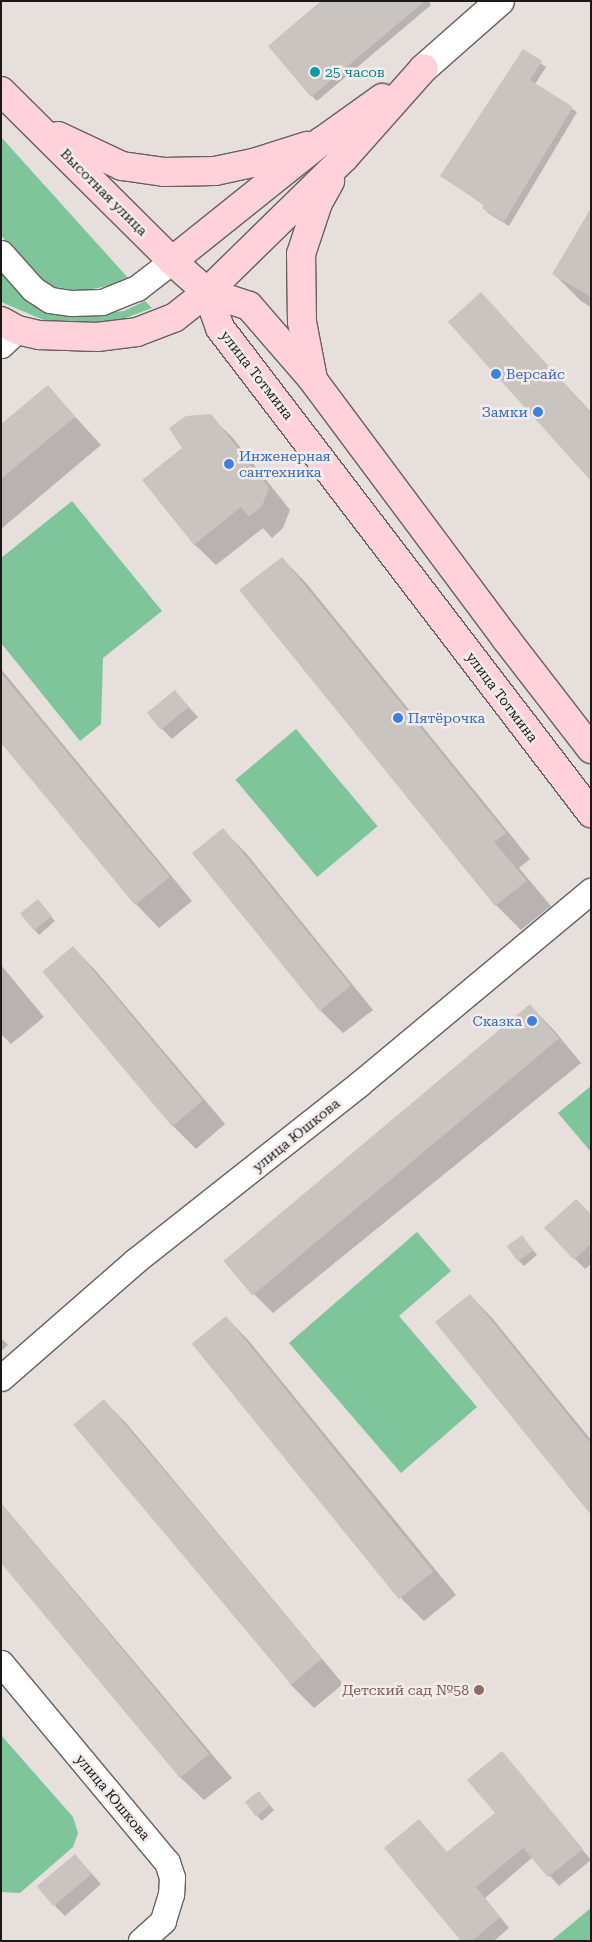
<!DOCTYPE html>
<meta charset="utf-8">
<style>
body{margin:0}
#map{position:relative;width:592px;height:1942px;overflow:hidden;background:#e6dfdc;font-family:"Roboto Serif",serif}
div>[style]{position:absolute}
.green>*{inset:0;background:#7ec59c;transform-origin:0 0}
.shadow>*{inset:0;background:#0003}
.building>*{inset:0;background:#c9c4bf;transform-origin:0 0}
.roads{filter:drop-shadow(1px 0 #67615f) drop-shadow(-1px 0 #67615f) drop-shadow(0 1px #67615f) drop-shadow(0 -1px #67615f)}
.street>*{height:25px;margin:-12.5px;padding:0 12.5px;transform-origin:12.5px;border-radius:12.5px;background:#fff}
.secondary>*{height:28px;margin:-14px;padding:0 14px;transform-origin:14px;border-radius:14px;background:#fff}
.primary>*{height:28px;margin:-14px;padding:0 14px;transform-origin:14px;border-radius:14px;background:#ffd1da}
.dots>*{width:14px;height:14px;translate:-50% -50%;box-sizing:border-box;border:2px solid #f3ecea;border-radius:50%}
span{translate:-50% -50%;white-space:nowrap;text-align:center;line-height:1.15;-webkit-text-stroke:5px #f3ecea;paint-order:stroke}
.culture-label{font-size:14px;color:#0d838f}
.left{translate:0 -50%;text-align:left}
.street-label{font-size:14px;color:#1c1a19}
.shop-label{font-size:14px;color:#366cbe}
.right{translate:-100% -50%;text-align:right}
.education-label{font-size:14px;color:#785e54}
.frame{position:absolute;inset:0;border:2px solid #1c1a19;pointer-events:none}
</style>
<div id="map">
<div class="green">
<div style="clip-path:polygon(1px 137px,129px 279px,114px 285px,81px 291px,41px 285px,25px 268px,1px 235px)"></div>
<div style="clip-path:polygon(1px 273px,30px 301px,96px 314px,124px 311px,145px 301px,152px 308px,123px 319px,85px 326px,46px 321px,1px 302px)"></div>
<div style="clip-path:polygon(72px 501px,162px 611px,103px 658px,101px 724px,80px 741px,1px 643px,1px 558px)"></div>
<div style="left:296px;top:729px;width:127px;height:79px;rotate:50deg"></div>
<div style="clip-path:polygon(591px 1086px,591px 1152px,558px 1113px)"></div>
<div style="clip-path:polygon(417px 1232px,451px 1271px,399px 1316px,477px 1407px,401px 1473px,289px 1343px)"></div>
<div style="clip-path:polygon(1px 1735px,73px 1817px,78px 1833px,73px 1847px,20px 1893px,1px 1892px)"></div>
<div style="clip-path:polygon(591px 1908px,591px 1941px,551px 1941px)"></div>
</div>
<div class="shadow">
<div style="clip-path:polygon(323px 1px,429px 1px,431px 5px,317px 101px,312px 96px)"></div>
<div style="clip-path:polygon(523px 51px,546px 67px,535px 84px,577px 112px,509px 226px,488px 213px,484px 208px,485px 206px,442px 176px)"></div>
<div style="clip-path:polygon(591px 211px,591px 307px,581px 301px,554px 274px)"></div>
<div style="clip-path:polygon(481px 294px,591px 412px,591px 479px)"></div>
<div style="clip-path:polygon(48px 387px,101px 445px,1px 529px,1px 426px)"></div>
<div style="clip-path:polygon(210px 416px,232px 437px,290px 510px,283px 528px,272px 538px,263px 528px,216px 565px,194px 544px,184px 449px)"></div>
<div style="clip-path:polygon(282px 558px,307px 584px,530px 859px,519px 868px,551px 906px,521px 930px,496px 905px)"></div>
<div style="clip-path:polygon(1px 669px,192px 901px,159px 928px,136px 904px,1px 741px)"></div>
<div style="clip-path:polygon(175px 692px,198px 717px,172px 739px,162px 729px)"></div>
<div style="clip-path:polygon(223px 830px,246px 853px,373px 1010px,343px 1033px,320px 1010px)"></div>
<div style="clip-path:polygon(42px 906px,55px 921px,39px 935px,22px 915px)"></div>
<div style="clip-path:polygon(73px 947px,96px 971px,225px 1124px,196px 1149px,173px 1126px)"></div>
<div style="clip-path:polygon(1px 965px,44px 1017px,11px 1044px,1px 1034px)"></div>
<div style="clip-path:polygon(530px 1006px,553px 1029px,581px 1063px,273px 1313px,250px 1290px)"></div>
<div style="clip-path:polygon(591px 1215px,591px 1264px,585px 1269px,546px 1229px)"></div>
<div style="clip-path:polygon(522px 1236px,537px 1255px,524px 1266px,519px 1261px)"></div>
<div style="clip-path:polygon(470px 1295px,493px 1319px,591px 1440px,591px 1513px)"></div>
<div style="clip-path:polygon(226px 1317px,249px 1341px,456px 1595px,424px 1621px,401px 1598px,194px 1344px)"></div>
<div style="clip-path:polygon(1px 1338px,8px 1345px,1px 1351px)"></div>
<div style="clip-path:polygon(104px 1401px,127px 1424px,343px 1684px,314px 1708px,291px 1685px)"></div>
<div style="clip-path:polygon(1px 1503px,232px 1778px,204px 1800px,180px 1777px,1px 1561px)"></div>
<div style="clip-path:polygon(502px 1752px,591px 1860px,559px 1886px,533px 1857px,485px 1898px,509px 1928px,494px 1941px,463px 1941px,447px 1853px,496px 1813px)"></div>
<div style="clip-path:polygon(263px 1797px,274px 1810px,262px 1821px,257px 1816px)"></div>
<div style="clip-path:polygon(75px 1855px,101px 1884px,65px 1916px,55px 1906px)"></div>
</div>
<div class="building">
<div style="clip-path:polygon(321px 1px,425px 1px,311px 97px,268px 46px)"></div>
<div style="clip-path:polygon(523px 49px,542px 61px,530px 80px,573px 107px,504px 222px,482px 208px,484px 205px,440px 176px)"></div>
<div style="clip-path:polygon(591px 208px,591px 297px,552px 274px)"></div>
<div style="clip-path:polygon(481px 292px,591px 413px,591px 481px,448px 322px)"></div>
<div style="clip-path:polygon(48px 385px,75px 417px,1px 479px,1px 424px)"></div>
<div style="clip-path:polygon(211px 414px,269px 488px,262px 506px,249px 517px,241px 507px,194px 545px,142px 480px,182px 448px,169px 428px,186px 416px)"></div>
<div style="clip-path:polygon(282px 557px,506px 833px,494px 842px,527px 881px,495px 906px,239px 590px)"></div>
<div style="clip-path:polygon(1px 673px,170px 877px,135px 905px,1px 743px)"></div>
<div style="left:175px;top:690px;width:22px;height:36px;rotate:51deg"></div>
<div style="left:223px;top:828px;width:203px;height:40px;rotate:51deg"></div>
<div style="left:38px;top:899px;width:22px;height:23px;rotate:51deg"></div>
<div style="left:73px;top:946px;width:202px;height:40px;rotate:50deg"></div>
<div style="left:530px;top:1004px;width:45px;height:400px;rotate:50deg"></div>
<div style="clip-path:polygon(576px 1199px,591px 1214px,591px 1244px,574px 1260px,544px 1228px)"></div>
<div style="left:522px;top:1235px;width:19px;height:19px;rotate:54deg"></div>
<div style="clip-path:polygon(470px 1294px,591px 1444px,591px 1515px,435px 1322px)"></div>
<div style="left:226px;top:1316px;width:329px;height:44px;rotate:51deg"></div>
<div style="left:104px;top:1399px;width:339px;height:40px;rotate:50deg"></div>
<div style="clip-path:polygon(1px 1503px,209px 1754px,180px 1778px,1px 1563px)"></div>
<div style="clip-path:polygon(502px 1751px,583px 1849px,548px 1877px,523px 1848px,476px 1887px,500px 1917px,472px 1941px,461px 1941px,384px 1848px,419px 1819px,447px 1852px,495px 1813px,467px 1780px)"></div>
<div style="left:259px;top:1791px;width:18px;height:18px;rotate:52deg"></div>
<div style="left:75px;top:1854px;width:26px;height:50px;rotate:50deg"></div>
</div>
<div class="roads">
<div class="street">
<div style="left:1px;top:253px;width:48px;rotate:48.4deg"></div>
<div style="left:33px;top:289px;width:20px;rotate:33deg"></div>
<div style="left:50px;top:300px;width:22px;rotate:8deg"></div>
<div style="left:72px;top:303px;width:30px;rotate:-2deg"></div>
<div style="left:102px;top:302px;width:38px;rotate:-22deg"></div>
<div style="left:137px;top:288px;width:44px;rotate:-37.6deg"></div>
<div style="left:1px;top:345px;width:22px;rotate:-43deg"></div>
<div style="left:1px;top:1378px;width:178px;rotate:-41.1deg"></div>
<div style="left:135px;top:1261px;width:285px;rotate:-38.3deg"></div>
<div style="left:359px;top:1084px;width:302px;rotate:-39.8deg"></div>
<div style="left:1px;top:1663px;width:259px;rotate:50.2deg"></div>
<div style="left:167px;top:1862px;width:16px;rotate:72deg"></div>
<div style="left:172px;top:1877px;width:17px;rotate:93deg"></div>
<div style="left:171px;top:1894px;width:28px;rotate:107deg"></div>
<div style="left:163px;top:1921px;width:30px;rotate:138deg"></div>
</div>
<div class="secondary">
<div style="left:424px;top:68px;width:101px;rotate:-41.4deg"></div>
</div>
<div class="primary">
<div style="left:1px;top:91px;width:241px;rotate:44.8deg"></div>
<div style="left:172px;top:261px;width:47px;rotate:41.5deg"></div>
<div style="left:207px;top:292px;width:44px;rotate:18.4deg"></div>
<div style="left:249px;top:306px;width:98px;rotate:49.1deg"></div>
<div style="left:313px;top:380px;width:323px;rotate:53.3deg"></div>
<div style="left:506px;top:639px;width:139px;rotate:52.3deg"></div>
<div style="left:58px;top:136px;width:71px;rotate:25.1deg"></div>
<div style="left:122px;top:166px;width:42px;rotate:8.1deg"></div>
<div style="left:164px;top:172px;width:51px;rotate:-1.1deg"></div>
<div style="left:215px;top:171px;width:39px;rotate:-12deg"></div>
<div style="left:253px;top:163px;width:57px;rotate:-17.5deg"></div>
<div style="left:172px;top:261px;width:192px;rotate:-38.7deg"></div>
<div style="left:322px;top:141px;width:74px;rotate:-35.6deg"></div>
<div style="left:207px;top:292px;width:38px;rotate:70deg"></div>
<div style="left:220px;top:328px;width:611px;rotate:52.59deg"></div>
<div style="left:1px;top:321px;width:18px;rotate:29deg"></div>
<div style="left:17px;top:330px;width:23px;rotate:13deg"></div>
<div style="left:39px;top:335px;width:58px;rotate:2deg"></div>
<div style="left:97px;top:337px;width:40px;rotate:-7.1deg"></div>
<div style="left:137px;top:332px;width:40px;rotate:-21deg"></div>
<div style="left:174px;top:318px;width:42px;rotate:-38.2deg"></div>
<div style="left:207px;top:292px;width:192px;rotate:-44.4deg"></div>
<div style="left:344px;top:158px;width:120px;rotate:-48.4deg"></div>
<div style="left:313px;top:379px;width:58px;rotate:-100.9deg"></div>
<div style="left:302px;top:322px;width:68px;rotate:-90.8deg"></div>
<div style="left:301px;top:254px;width:54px;rotate:-71.6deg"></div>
<div style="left:318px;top:203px;width:25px;rotate:-61deg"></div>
</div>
</div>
<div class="dots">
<div style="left:315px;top:72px;background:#0f9aa8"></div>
<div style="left:496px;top:374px;background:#3f7fe0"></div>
<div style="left:538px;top:412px;background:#3f7fe0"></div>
<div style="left:229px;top:464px;background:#3f7fe0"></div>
<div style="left:398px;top:718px;background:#3f7fe0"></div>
<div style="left:532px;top:1021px;background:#3f7fe0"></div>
<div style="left:479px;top:1690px;background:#8d6e63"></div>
</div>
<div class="culture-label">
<span class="left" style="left:325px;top:72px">25 часов</span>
</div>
<div class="street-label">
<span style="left:104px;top:192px;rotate:45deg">Высотная улица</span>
<span style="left:257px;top:375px;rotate:52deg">улица Тотмина</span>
<span style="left:502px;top:697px;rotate:53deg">улица Тотмина</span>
<span style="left:296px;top:1135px;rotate:-39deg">улица Юшкова</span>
<span style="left:113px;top:1797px;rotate:50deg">улица Юшкова</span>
</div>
<div class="shop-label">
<span class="left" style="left:506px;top:374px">Версайс</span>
<span class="right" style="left:528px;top:412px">Замки</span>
<span class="left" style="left:239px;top:464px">Инженерная<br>сантехника</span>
<span class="left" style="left:408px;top:718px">Пятёрочка</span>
<span class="right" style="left:522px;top:1021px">Сказка</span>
</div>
<div class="education-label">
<span class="right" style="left:469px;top:1690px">Детский сад №58</span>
</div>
<div class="frame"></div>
</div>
